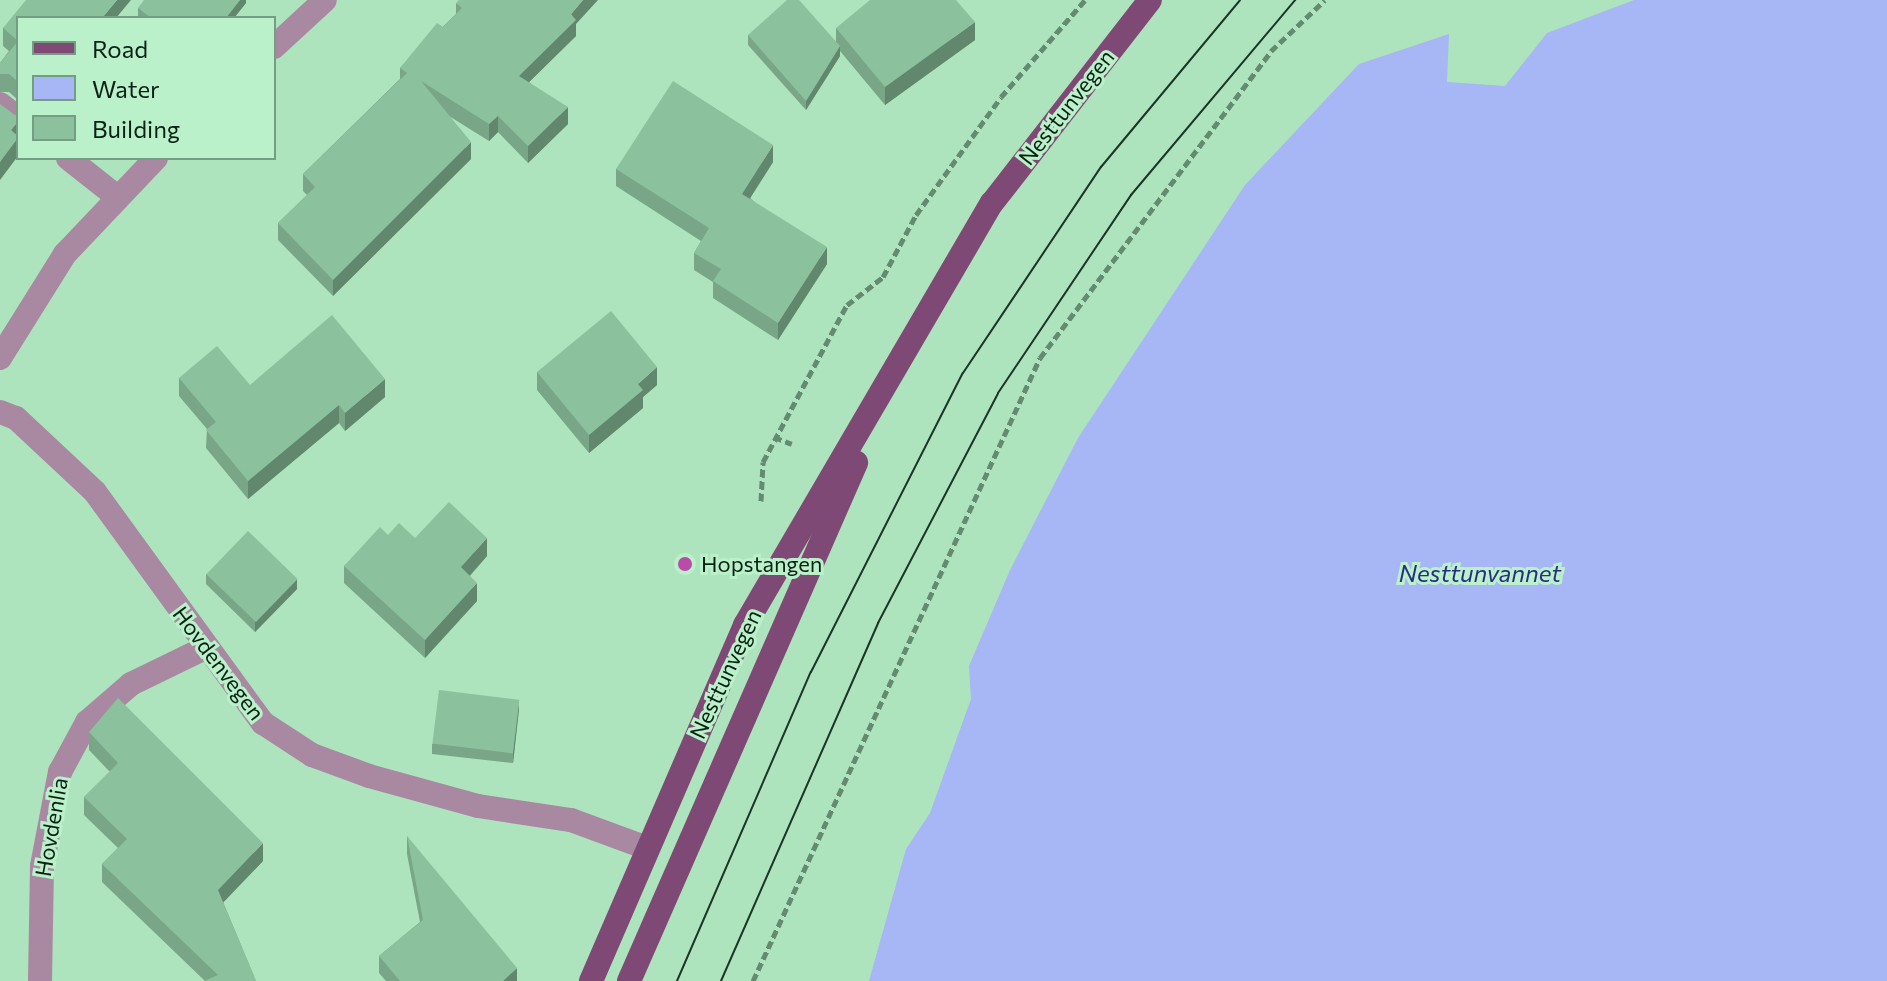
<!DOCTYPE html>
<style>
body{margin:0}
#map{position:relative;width:1887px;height:981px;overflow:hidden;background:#ade3bd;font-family:Commissioner,sans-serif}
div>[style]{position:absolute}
.water>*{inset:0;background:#a7b6f4}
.path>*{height:5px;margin-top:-2.5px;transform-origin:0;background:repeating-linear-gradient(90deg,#648b70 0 8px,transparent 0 12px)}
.lane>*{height:24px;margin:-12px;padding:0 12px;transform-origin:12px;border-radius:12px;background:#a889a1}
.street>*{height:24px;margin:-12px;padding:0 12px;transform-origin:12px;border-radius:12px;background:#a889a1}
.primary>*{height:24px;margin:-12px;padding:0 12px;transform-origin:12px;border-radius:12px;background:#7f4975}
.tram>*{height:2px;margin:-1px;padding:0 1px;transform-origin:1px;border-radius:1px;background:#1c3525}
.wall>*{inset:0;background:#78a686}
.shaded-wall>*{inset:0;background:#61876d}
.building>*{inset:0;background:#8bc19c;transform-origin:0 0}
.dots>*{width:22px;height:22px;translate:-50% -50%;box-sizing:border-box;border:4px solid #baf1ca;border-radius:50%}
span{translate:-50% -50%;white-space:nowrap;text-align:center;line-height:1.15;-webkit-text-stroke:6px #baf1ca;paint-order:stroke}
.street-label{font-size:22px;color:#0b2113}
.poi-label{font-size:22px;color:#0b2113}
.left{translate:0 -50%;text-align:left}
.water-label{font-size:24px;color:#292d84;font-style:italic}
.legend{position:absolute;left:16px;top:16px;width:260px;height:144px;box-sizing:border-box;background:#baf1ca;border:2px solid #749e81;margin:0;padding:10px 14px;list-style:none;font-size:24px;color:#0b2113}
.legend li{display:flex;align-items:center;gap:16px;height:40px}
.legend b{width:40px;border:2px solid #749e81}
</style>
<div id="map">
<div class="water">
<div style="clip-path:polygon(1634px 0,1887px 0,1887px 981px,869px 981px,906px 849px,930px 813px,971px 699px,969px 666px,1010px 570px,1078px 438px,1245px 185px,1359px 64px,1449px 34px,1447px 82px,1505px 86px,1547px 33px)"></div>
</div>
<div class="path">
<div style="left:774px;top:437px;width:19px;rotate:21deg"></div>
<div style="left:761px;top:501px;width:39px;rotate:-87deg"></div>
<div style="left:763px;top:462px;width:178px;rotate:-61.9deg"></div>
<div style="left:847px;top:305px;width:46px;rotate:-37.9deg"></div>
<div style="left:883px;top:277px;width:70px;rotate:-62deg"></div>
<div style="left:916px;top:215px;width:145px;rotate:-54.2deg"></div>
<div style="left:1001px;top:97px;width:128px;rotate:-49.1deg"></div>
<div style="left:753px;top:981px;width:686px;rotate:-65.27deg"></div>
<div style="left:1040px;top:358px;width:384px;rotate:-53deg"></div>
<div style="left:1271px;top:51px;width:74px;rotate:-43.4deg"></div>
</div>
<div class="lane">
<div style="left:0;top:104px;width:23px;rotate:38deg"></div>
<div style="left:68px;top:158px;width:61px;rotate:38.4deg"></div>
</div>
<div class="street">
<div style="left:274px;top:47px;width:69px;rotate:-42.7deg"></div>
<div style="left:0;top:358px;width:123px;rotate:-58deg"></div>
<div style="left:65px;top:254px;width:132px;rotate:-46.5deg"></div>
<div style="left:0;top:412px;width:17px;rotate:21deg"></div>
<div style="left:16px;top:418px;width:108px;rotate:43.1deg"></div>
<div style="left:95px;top:492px;width:286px;rotate:54deg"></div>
<div style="left:263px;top:723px;width:59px;rotate:33.1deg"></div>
<div style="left:312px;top:755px;width:61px;rotate:20.2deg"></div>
<div style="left:369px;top:776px;width:113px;rotate:15.4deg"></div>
<div style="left:478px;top:806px;width:94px;rotate:8.6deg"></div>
<div style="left:571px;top:820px;width:81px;rotate:20.2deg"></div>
<div style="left:40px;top:981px;width:115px;rotate:-89deg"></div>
<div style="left:42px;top:866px;width:96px;rotate:-79.2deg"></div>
<div style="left:60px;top:772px;width:57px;rotate:-61.6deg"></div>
<div style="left:87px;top:722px;width:58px;rotate:-40.8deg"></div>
<div style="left:131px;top:684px;width:80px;rotate:-25.9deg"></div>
</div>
<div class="primary">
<div style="left:591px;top:981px;width:388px;rotate:-66.6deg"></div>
<div style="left:745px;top:625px;width:489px;rotate:-59.7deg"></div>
<div style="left:992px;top:203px;width:257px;rotate:-52.1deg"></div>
<div style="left:629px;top:981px;width:566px;rotate:-66.34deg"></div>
</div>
<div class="tram">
<div style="left:677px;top:981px;width:337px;rotate:-66.6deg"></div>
<div style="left:811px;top:672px;width:335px;rotate:-63.1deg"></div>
<div style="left:963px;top:373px;width:248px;rotate:-56.2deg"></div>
<div style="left:1101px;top:167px;width:217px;rotate:-50.2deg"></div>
<div style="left:721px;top:981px;width:391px;rotate:-66.3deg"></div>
<div style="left:878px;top:623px;width:259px;rotate:-62.4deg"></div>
<div style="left:998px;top:393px;width:239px;rotate:-56.1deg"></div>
<div style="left:1131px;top:195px;width:255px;rotate:-49.9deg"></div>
</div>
<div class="wall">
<div style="clip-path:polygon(246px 0,246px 3px,234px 18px,138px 17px,138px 8px)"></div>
<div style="clip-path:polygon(456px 3px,576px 24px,576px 36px,529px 82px,568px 124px,528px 163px,498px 132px,489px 141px,449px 116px,471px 159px,333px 296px,278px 240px,278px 223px,307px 195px,303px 191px,303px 174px,400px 79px,400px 68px,456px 14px)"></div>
<div style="clip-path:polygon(18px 18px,18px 100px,9px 92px,0 92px,0 63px,9px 51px,3px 46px,3px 28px)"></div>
<div style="clip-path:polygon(836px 28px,975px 40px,885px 105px,840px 51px,840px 56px,806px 110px,748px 45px,748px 35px,836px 42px)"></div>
<div style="clip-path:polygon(773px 162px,750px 198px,827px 264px,778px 340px,713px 298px,713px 282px,694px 270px,694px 253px,701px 241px,616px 186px,616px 169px)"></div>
<div style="clip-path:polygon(537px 372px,657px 385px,643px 397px,643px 408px,589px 453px,537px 390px)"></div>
<div style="clip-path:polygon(179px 378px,250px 385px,385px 397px,345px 431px,339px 423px,248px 499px,206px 448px,207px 429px,179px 396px)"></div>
<div style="clip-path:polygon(388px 535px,415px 538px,487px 556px,470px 576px,477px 601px,425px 658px,344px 583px,344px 566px)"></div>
<div style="clip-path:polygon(206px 574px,297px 589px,255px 632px,206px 584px)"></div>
<div style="clip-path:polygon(519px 709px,513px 763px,432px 754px,432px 744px)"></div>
<div style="clip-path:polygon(89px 732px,263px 861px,223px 902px,256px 981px,205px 981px,102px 882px,102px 864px,118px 848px,84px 815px,84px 797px,110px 772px,89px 750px)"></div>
<div style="clip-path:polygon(407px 836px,517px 981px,386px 981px,379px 973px,379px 956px,420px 922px,407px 854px)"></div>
</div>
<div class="shaded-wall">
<div style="clip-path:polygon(117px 0,131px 0,116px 18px,102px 18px)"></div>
<div style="clip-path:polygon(240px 0,246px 0,246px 3px,234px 18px,226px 18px)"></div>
<div style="clip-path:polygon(583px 0,598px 0,576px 24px,576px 36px,519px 92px,519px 76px)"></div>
<div style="clip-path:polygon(975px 22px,975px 40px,885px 105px,885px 87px)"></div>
<div style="clip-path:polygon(840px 46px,840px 56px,806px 110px,806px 101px)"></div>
<div style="clip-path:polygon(568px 107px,568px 124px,528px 163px,528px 146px)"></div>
<div style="clip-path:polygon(498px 116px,498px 132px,489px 141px,489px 124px)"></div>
<div style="clip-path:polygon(18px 122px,18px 156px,0 180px,0 162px,11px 130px)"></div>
<div style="clip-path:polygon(471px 142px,471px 159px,333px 296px,333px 280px)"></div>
<div style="clip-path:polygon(773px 145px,773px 162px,742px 211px,742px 194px)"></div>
<div style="clip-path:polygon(827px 247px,827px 264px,778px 340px,778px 323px)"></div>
<div style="clip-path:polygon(657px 367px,657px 385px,643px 397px,643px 408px,589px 453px,589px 435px,638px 384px)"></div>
<div style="clip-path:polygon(385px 379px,385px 397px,345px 431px,345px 413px)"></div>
<div style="clip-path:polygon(339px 405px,339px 423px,248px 499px,248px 481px)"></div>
<div style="clip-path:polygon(487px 538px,487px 556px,461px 585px,461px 567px)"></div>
<div style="clip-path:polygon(297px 579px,297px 589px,255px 632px,255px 622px)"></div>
<div style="clip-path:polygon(477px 583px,477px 601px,425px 658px,425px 640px)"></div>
<div style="clip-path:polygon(519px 700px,519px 709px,513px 763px,513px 753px)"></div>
<div style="clip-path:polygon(263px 843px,263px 861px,218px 908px,218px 890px)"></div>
<div style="clip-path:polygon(517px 968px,517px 981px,503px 981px)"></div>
</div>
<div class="building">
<div style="clip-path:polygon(26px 0,117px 0,102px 18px,18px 18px,18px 41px,3px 28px)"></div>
<div style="clip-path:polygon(144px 0,240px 0,226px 18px,151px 18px,138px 8px)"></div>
<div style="clip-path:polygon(459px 0,583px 0,571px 14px,576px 20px,519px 76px,568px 107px,528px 146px,498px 116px,489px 124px,421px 81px,471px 142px,333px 280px,278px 223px,315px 187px,303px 174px,407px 73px,400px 68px,437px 23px,443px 27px,462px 8px,456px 3px)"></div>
<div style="clip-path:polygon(787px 0,799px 0,840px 46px,806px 101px,748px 35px)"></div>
<div style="clip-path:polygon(870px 0,956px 0,975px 22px,885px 87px,836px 28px)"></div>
<div style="clip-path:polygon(18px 41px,18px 82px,9px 74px,0 74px,0 63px)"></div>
<div style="clip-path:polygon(673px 81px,773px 145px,742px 194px,827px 247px,778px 323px,713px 281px,721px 269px,694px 253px,709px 228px,616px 169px)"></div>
<div style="clip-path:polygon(0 104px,15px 115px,18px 114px,18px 122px,11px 130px,18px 136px,18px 138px,0 162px)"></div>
<div style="clip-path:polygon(611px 311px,657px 367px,638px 384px,643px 390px,589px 435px,537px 372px)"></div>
<div style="clip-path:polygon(332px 315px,385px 379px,345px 413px,339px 405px,248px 481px,206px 430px,216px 422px,179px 378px,217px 346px,250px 385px)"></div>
<div style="clip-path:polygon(449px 502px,487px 538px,461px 567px,477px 583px,425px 640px,344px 566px,380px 527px,388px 535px,399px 523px,415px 538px)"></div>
<div style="left:248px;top:531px;width:69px;height:60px;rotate:44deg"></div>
<div style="left:439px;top:690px;width:81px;height:54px;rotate:7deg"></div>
<div style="clip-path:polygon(118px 698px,263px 843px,218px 890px,256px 981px,204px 981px,218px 975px,102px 864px,127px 839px,84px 797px,118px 763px,89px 732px)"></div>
<div style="clip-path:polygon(407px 836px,517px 968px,503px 981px,400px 981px,379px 956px,423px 920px)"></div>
</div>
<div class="dots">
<div style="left:685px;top:564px;background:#ba4ba9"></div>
</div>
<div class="street-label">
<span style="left:1066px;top:107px;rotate:-52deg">Nesttunvegen</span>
<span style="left:219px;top:663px;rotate:53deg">Hovdenvegen</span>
<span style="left:725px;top:674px;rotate:-65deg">Nesttunvegen</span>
<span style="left:51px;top:827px;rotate:-80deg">Hovdenlia</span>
</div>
<div class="poi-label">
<span class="left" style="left:701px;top:564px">Hopstangen</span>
</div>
<div class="water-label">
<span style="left:1480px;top:573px">Nesttunvannet</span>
</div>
<ul class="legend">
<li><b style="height:10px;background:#7f4975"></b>Road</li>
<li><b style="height:22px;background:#a7b6f4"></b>Water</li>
<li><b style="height:22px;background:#8bc19c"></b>Building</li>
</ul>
</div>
